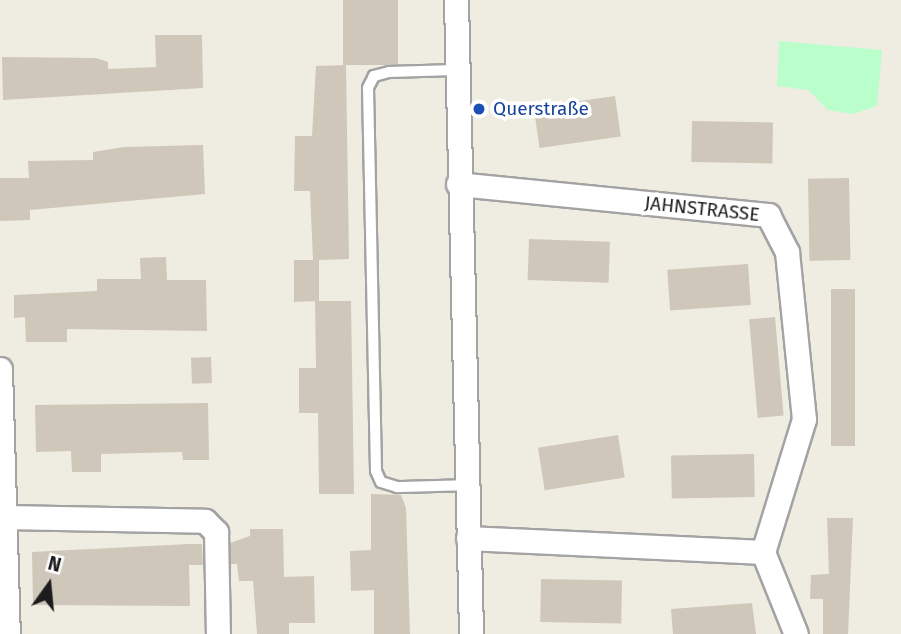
<!DOCTYPE html>
<meta charset="utf-8">
<style>
body{margin:0}
#map{position:relative;width:901px;height:634px;overflow:hidden;background:#efede1;font-family:"Fira Sans",sans-serif}
div>[style]{position:absolute}
.park>*{inset:0;background:#b9fecb}
.building>*{inset:0;background:#cfc7ba;transform-origin:0 0}
.roads{filter:drop-shadow(2px 0 #a3a3a3) drop-shadow(-2px 0 #a3a3a3) drop-shadow(0 2px #a3a3a3) drop-shadow(0 -2px #a3a3a3)}
.lane>*{height:10px;margin:-5px;padding:0 5px;transform-origin:5px;border-radius:5px;background:#fff}
.street>*{height:23px;margin:-11.5px;padding:0 11.5px;transform-origin:11.5px;border-radius:11.5px;background:#fff}
.dots>*{width:19px;height:19px;translate:-50% -50%;box-sizing:border-box;border:4px solid #fff;border-radius:50%}
span{translate:-50% -50%;white-space:nowrap;text-align:center;line-height:1.15;-webkit-text-stroke:7px #fff;paint-order:stroke}
.transit-label{font-size:19px;color:#164399}
.left{translate:0 -50%;text-align:left}
.street-label{font-size:19px;color:#1c1c1c}
.north{position:absolute;left:14px;top:550px;width:70px;height:70px;-webkit-text-stroke:5px #fff;paint-order:stroke;rotate:15deg;font-size:19px;font-weight:700;line-height:28px;text-align:center;color:#1c1c1c}
.north::after{content:'';display:block;margin:auto;width:24px;height:32px;background:#1c1c1c;clip-path:polygon(50% 0,100% 100%,50% 72%,0 100%)}
</style>
<div id="map">
<div class="park">
<div style="clip-path:polygon(779px 41px,882px 50px,877px 106px,853px 114px,828px 110px,808px 90px,777px 86px)"></div>
</div>
<div class="building">
<div style="left:343px;top:0;width:55px;height:65px"></div>
<div style="clip-path:polygon(155px 35px,202px 35px,203px 88px,3px 100px,2px 57px,96px 58px,108px 62px,108px 69px,156px 67px)"></div>
<div style="clip-path:polygon(346px 65px,349px 259px,319px 260px,319px 301px,294px 302px,294px 260px,313px 260px,310px 191px,294px 191px,295px 136px,312px 136px,316px 66px)"></div>
<div style="left:615px;top:96px;width:41px;height:82px;rotate:82deg"></div>
<div style="left:692px;top:121px;width:81px;height:41px;rotate:1deg"></div>
<div style="clip-path:polygon(203px 145px,205px 194px,30px 210px,30px 220px,0 221px,0 178px,29px 178px,28px 161px,93px 160px,93px 152px,124px 147px)"></div>
<div style="left:849px;top:178px;width:82px;height:41px;rotate:89deg"></div>
<div style="left:529px;top:239px;width:81px;height:41px;rotate:2deg"></div>
<div style="clip-path:polygon(166px 257px,167px 280px,206px 280px,207px 331px,67px 329px,67px 342px,26px 342px,25px 317px,14px 318px,14px 295px,97px 291px,97px 279px,141px 279px,140px 258px)"></div>
<div style="left:748px;top:264px;width:41px;height:81px;rotate:86deg"></div>
<div style="left:831px;top:289px;width:24px;height:157px"></div>
<div style="clip-path:polygon(315px 301px,351px 301px,354px 494px,319px 494px,318px 413px,299px 413px,299px 368px,316px 368px)"></div>
<div style="left:775px;top:317px;width:99px;height:26px;rotate:85deg"></div>
<div style="left:211px;top:357px;width:26px;height:20px;rotate:88deg"></div>
<div style="clip-path:polygon(208px 403px,209px 460px,183px 460px,182px 452px,101px 454px,101px 472px,72px 472px,71px 451px,36px 452px,35px 405px)"></div>
<div style="left:618px;top:435px;width:43px;height:81px;rotate:81deg"></div>
<div style="left:754px;top:454px;width:43px;height:83px;rotate:89deg"></div>
<div style="clip-path:polygon(371px 494px,401px 495px,406px 508px,410px 634px,374px 634px,374px 590px,351px 591px,350px 551px,371px 550px)"></div>
<div style="clip-path:polygon(827px 518px,853px 518px,848px 634px,823px 634px,823px 599px,810px 599px,811px 575px,829px 574px)"></div>
<div style="clip-path:polygon(250px 529px,283px 529px,284px 577px,314px 576px,315px 623px,289px 623px,289px 634px,257px 634px,253px 581px,239px 581px,237px 564px,231px 564px,230px 543px,250px 536px)"></div>
<div style="clip-path:polygon(189px 544px,202px 544px,203px 565px,189px 565px,190px 606px,33px 605px,32px 552px)"></div>
<div style="left:541px;top:579px;width:81px;height:43px;rotate:1deg"></div>
<div style="clip-path:polygon(752px 603px,756px 634px,673px 634px,671px 609px)"></div>
</div>
<div class="roads">
<div class="lane">
<div style="left:455px;top:70px;width:66px;rotate:178.3deg"></div>
<div style="left:389px;top:72px;width:16px;rotate:165deg"></div>
<div style="left:374px;top:76px;width:13px;rotate:117deg"></div>
<div style="left:368px;top:88px;width:383px;rotate:88.8deg"></div>
<div style="left:376px;top:471px;width:12px;rotate:66deg"></div>
<div style="left:381px;top:482px;width:17px;rotate:17deg"></div>
<div style="left:397px;top:487px;width:70px;rotate:-1.6deg"></div>
</div>
<div class="street">
<div style="left:456px;top:0;width:634px;rotate:88.64deg"></div>
<div style="left:458px;top:184px;width:312px;rotate:5.7deg"></div>
<div style="left:768px;top:215px;width:42px;rotate:62.8deg"></div>
<div style="left:787px;top:252px;width:168px;rotate:84.2deg"></div>
<div style="left:804px;top:419px;width:139px;rotate:107.1deg"></div>
<div style="left:763px;top:552px;width:88px;rotate:68.1deg"></div>
<div style="left:0;top:369px;width:265px;rotate:88.3deg"></div>
<div style="left:5px;top:517px;width:200px;rotate:1.1deg"></div>
<div style="left:205px;top:521px;width:16px;rotate:45deg"></div>
<div style="left:216px;top:532px;width:102px;rotate:88.9deg"></div>
<div style="left:468px;top:538px;width:295px;rotate:2.7deg"></div>
</div>
</div>
<div class="dots">
<div style="left:479px;top:109px;background:#1a4fb4"></div>
</div>
<div class="transit-label">
<span class="left" style="left:493px;top:109px">Querstraße</span>
</div>
<div class="street-label">
<span style="left:702px;top:209px;rotate:6deg">JAHNSTRASSE</span>
</div>
<div class="north">N</div>
</div>
